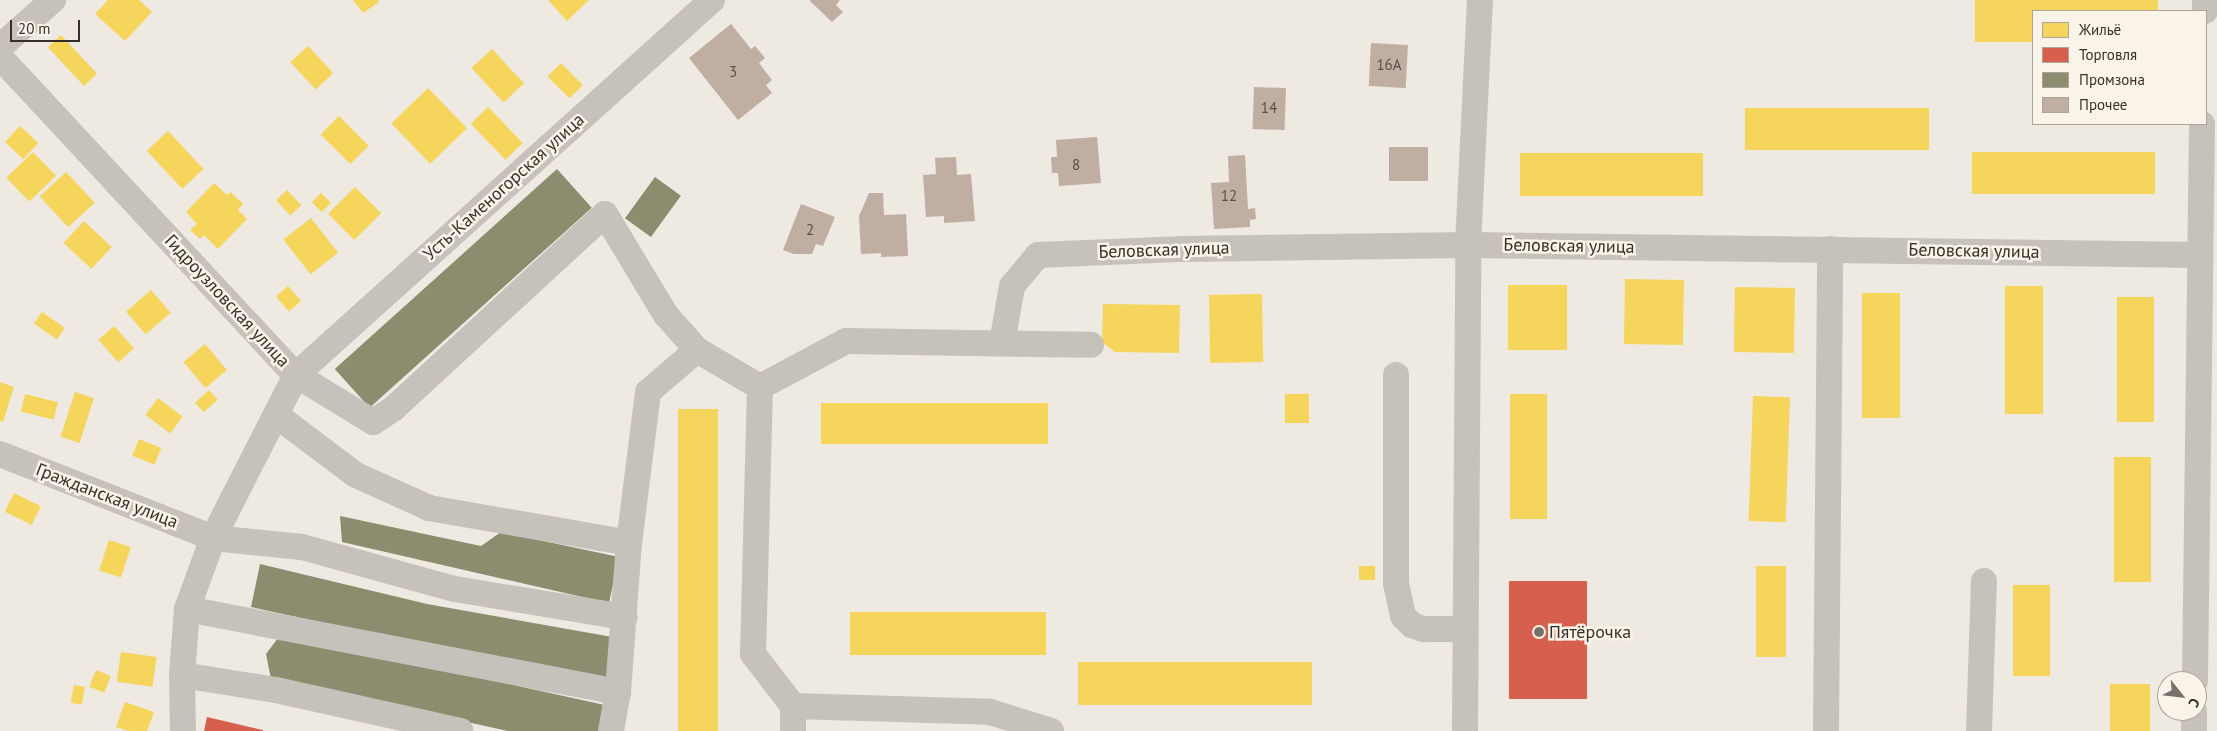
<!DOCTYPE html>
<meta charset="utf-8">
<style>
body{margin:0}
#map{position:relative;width:2217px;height:731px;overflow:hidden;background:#eee9e1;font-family:"PT Sans",sans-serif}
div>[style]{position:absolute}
.homes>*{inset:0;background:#f6d55c;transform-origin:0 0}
.shops>*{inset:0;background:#d6604d;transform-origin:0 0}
.industry>*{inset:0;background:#8c8c6e;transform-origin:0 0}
.building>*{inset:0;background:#c1aea2;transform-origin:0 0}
.minor>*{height:26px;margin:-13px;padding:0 13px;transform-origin:13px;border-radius:13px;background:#c6c1ba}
.dots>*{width:14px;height:14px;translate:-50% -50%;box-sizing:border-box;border:2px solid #faf3e8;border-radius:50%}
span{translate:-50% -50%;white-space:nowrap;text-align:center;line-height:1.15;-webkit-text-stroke:5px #faf3e8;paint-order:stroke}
.number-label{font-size:15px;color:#5a4e46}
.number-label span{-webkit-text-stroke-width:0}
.street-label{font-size:18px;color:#382e28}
.poi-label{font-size:18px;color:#382e28}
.left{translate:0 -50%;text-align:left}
.legend{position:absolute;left:2032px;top:10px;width:175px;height:115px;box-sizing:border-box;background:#faf3e8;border:1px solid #aca49b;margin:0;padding:6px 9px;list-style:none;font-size:15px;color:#382e28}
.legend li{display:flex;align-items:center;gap:10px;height:25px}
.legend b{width:25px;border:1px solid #aca49b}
.north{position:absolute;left:2157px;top:671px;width:50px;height:50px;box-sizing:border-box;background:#faf3e8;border:1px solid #aca49b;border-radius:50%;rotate:119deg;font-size:14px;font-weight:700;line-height:20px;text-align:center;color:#382e28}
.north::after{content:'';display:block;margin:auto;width:18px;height:22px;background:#786f69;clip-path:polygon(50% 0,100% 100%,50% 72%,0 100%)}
.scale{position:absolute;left:10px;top:20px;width:70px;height:22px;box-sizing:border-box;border:2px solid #382e28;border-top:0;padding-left:6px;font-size:15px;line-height:18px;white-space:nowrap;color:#382e28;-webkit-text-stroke:4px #faf3e8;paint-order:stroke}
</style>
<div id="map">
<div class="homes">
<div style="clip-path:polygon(108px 0,139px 0,152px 12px,125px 41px,95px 14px)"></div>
<div style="clip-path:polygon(353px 0,378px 0,379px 2px,363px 13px)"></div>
<div style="clip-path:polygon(548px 0,589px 0,567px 21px)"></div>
<div style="clip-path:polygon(1975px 0,2158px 0,2158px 11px,2033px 11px,2033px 42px,1975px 42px)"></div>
<div style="left:61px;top:35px;width:53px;height:18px;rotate:47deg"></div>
<div style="left:308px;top:46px;width:37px;height:24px;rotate:47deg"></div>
<div style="left:492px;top:49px;width:47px;height:28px;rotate:47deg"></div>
<div style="left:561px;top:63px;width:31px;height:19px;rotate:45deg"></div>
<div style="left:428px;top:88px;width:56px;height:51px;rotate:46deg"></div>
<div style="left:488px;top:107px;width:50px;height:24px;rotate:46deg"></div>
<div style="left:1745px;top:108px;width:184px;height:42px"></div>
<div style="left:339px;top:116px;width:42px;height:26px;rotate:45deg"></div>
<div style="left:20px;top:126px;width:25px;height:22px;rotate:43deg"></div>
<div style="left:168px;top:131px;width:52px;height:29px;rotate:47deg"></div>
<div style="left:33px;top:152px;width:33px;height:37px;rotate:46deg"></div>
<div style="left:1972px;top:152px;width:183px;height:42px"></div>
<div style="left:1520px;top:153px;width:183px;height:43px"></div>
<div style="left:66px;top:172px;width:42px;height:36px;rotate:47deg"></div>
<div style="clip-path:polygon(214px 183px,227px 195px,231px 192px,243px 204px,238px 210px,247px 219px,218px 249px,204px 235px,200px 239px,190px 230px,197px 224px,186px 212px)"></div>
<div style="left:355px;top:187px;width:37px;height:38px;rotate:45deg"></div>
<div style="left:287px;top:190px;width:21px;height:15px;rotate:47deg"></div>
<div style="left:321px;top:193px;width:14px;height:13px;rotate:45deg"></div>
<div style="left:311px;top:218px;width:44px;height:35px;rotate:52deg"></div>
<div style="left:84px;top:221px;width:38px;height:30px;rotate:43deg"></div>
<div style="left:1625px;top:279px;width:59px;height:65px;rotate:1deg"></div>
<div style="left:1508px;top:285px;width:59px;height:65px"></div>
<div style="left:288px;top:286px;width:20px;height:16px;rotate:49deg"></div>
<div style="left:2005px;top:286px;width:38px;height:128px"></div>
<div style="left:1735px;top:287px;width:60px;height:65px;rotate:1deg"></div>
<div style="left:151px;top:290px;width:30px;height:33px;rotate:49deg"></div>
<div style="left:1862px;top:293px;width:38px;height:125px"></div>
<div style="left:1262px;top:294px;width:68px;height:53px;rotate:89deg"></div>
<div style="left:2117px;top:297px;width:37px;height:125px"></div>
<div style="clip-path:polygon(1103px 304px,1180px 305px,1179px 353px,1115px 352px,1102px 342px)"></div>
<div style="left:42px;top:312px;width:28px;height:14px;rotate:35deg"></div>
<div style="left:114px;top:326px;width:30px;height:21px;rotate:48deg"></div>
<div style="left:205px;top:344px;width:34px;height:28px;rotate:50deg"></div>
<div style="clip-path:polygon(0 382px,14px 387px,3px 422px,0 421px)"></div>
<div style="left:209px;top:390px;width:13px;height:19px;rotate:48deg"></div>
<div style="left:75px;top:392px;width:20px;height:47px;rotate:18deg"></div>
<div style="left:25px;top:394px;width:34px;height:18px;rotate:14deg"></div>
<div style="left:1285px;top:394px;width:24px;height:29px"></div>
<div style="left:1510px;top:394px;width:37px;height:125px"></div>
<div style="left:1753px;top:396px;width:37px;height:125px;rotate:2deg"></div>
<div style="left:158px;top:398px;width:31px;height:21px;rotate:37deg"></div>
<div style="left:1048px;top:403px;width:41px;height:227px;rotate:90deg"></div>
<div style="left:678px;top:409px;width:40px;height:322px"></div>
<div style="left:139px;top:439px;width:24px;height:18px;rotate:22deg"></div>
<div style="left:2114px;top:457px;width:37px;height:125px"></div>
<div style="left:14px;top:493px;width:30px;height:21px;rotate:26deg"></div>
<div style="left:109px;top:540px;width:23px;height:32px;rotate:18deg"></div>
<div style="left:1375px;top:566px;width:14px;height:16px;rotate:90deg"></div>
<div style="left:1756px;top:566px;width:30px;height:91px"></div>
<div style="left:2013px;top:585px;width:37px;height:91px"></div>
<div style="left:1046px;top:612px;width:43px;height:196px;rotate:90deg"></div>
<div style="left:121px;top:652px;width:36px;height:30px;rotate:8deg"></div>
<div style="left:1312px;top:662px;width:43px;height:234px;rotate:90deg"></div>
<div style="left:96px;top:670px;width:16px;height:18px;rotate:22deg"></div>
<div style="left:2110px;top:684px;width:40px;height:47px"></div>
<div style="left:74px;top:685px;width:11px;height:18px;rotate:10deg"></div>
<div style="clip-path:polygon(125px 702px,154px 712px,147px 731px,129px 731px,116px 727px)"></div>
</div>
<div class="shops">
<div style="left:1509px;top:581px;width:78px;height:118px"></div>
<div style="clip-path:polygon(207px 717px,263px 730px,263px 731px,204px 731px)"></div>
</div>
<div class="industry">
<div style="left:557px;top:169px;width:52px;height:299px;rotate:48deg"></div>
<div style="left:655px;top:177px;width:32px;height:51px;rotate:36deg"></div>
<div style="clip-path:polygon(340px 516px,481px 546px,501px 532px,619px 557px,609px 603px,342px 542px)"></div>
<div style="clip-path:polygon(260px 564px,427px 604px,618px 638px,609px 680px,435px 647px,251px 607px)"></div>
<div style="clip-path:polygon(281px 634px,609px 706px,604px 731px,508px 731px,271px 679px,266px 654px)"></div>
</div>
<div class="building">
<div style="clip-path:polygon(809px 0,840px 0,836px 5px,843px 12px,832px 22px)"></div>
<div style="clip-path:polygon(731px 24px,751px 49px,755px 46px,765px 58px,759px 63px,772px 80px,766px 85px,772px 93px,738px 120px,689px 58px)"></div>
<div style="left:1371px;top:43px;width:37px;height:43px;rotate:3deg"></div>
<div style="left:1254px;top:87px;width:32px;height:42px;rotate:2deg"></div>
<div style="clip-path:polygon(1097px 137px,1101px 183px,1059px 186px,1058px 173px,1052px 173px,1051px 157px,1057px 157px,1056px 140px)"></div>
<div style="left:1389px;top:147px;width:39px;height:34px"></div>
<div style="clip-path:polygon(1245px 155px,1248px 209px,1255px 208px,1256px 219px,1250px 220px,1250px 227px,1214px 229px,1211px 183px,1229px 182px,1228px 156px)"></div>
<div style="clip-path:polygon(956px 157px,957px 175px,971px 174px,975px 221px,944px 223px,944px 216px,926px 217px,923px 175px,936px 174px,935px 158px)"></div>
<div style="clip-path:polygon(869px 193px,883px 193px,884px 215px,906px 214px,908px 256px,881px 257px,881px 253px,861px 254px,859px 216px)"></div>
<div style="clip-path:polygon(801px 204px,835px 217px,823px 246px,816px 244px,812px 254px,794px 254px,783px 250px)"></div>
</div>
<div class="minor">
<div style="left:712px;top:0;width:560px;rotate:137.97deg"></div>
<div style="left:296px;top:375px;width:90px;rotate:31.4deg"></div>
<div style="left:373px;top:422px;width:24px;rotate:-33deg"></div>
<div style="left:393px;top:409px;width:288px;rotate:-42.6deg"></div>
<div style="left:605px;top:214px;width:118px;rotate:58.9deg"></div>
<div style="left:666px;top:315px;width:47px;rotate:48.5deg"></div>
<div style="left:697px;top:350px;width:73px;rotate:30.4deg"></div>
<div style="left:760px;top:387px;width:267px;rotate:91.5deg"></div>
<div style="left:753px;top:654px;width:66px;rotate:52.4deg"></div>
<div style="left:793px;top:706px;width:25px;rotate:90deg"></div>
<div style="left:2205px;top:11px;width:11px;rotate:-90deg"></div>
<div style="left:0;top:47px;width:71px;rotate:-41.6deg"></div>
<div style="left:0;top:57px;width:434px;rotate:47.1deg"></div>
<div style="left:296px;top:375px;width:183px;rotate:117deg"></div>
<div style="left:213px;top:538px;width:76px;rotate:110.1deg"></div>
<div style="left:187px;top:609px;width:66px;rotate:94.3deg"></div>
<div style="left:182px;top:675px;width:56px;rotate:89deg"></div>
<div style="left:1002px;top:343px;width:58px;rotate:-80deg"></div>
<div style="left:1012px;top:286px;width:40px;rotate:-50deg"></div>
<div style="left:1038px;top:255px;width:146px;rotate:-2.4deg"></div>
<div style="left:1184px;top:249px;width:284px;rotate:-0.8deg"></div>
<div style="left:1468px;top:245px;width:732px;rotate:0.78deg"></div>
<div style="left:1396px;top:375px;width:208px;rotate:90deg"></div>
<div style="left:1396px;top:583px;width:34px;rotate:78deg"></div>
<div style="left:1403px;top:616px;width:13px;rotate:45deg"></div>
<div style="left:1412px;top:625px;width:12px;rotate:20deg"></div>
<div style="left:1423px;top:629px;width:41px"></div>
<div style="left:760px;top:387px;width:98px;rotate:-28.1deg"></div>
<div style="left:846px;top:341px;width:245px;rotate:0.9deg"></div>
<div style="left:276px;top:415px;width:100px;rotate:36.9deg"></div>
<div style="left:356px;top:475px;width:80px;rotate:24.3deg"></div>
<div style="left:429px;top:508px;width:203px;rotate:9.9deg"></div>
<div style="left:629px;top:543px;width:152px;rotate:-82.8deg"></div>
<div style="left:648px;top:392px;width:65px;rotate:-40.6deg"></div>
<div style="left:0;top:454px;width:229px;rotate:21.5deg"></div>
<div style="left:213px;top:538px;width:89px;rotate:5.8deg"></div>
<div style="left:302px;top:547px;width:159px;rotate:15.4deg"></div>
<div style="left:455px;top:589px;width:172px;rotate:9.4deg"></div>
<div style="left:187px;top:609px;width:439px;rotate:10.9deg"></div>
<div style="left:182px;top:675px;width:95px;rotate:9.1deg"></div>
<div style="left:276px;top:690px;width:189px;rotate:12.5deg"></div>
<div style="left:2195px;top:681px;width:557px;rotate:-89.28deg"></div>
<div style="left:793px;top:706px;width:197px;rotate:1.7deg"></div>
<div style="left:990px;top:712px;width:64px;rotate:17.3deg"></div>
<div style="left:611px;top:731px;width:40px;rotate:-80deg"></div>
<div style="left:618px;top:692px;width:149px;rotate:-85.8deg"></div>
<div style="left:1465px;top:731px;width:486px;rotate:-89.6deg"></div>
<div style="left:1468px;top:245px;width:245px;rotate:-87.2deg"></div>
<div style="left:1826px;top:731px;width:482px;rotate:-89.5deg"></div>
<div style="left:1979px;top:731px;width:150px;rotate:-88.1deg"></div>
<div style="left:2194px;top:731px;width:20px;rotate:-90deg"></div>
</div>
<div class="dots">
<div style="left:1539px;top:632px;background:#786f69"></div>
</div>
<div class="number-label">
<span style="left:1389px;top:65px">16А</span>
<span style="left:733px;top:72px">3</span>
<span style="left:1269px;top:108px">14</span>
<span style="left:1076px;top:165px">8</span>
<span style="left:1229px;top:196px">12</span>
<span style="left:810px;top:230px">2</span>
</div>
<div class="street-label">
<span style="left:504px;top:187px;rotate:-42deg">Усть-Каменогорская улица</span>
<span style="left:1569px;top:246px;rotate:1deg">Беловская улица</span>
<span style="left:1164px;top:250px;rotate:-2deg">Беловская улица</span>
<span style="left:1974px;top:251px;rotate:1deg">Беловская улица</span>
<span style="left:227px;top:301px;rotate:47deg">Гидроузловская улица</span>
<span style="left:107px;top:496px;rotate:21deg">Гражданская улица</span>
</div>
<div class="poi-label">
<span class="left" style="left:1549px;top:632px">Пятёрочка</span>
</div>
<ul class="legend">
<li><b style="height:14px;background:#f6d55c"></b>Жильё</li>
<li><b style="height:14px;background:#d6604d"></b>Торговля</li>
<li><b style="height:14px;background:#8c8c6e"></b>Промзона</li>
<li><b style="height:14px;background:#c1aea2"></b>Прочее</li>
</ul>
<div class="north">С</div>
<div class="scale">20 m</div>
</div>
